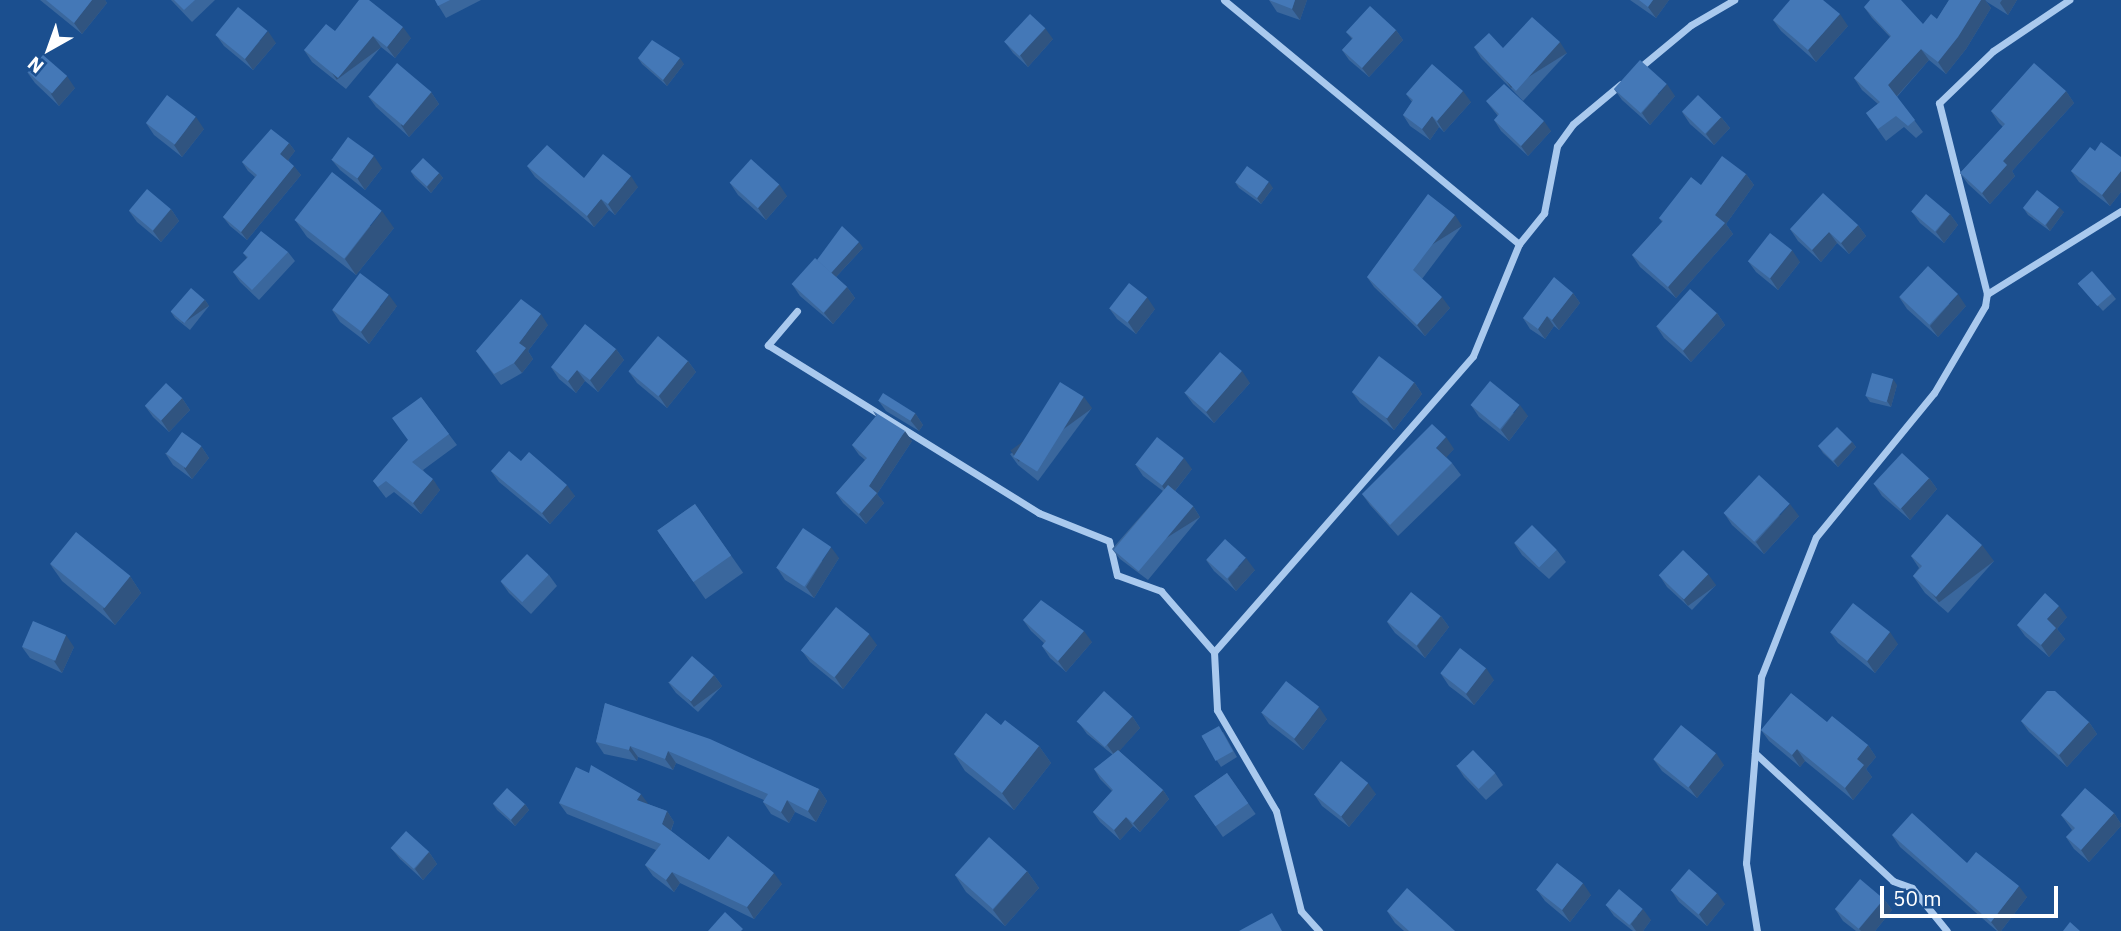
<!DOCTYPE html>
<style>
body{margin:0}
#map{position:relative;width:2121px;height:931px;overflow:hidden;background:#1b4f8f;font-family:"IBM Plex Sans",sans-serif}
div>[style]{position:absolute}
.minor>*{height:7px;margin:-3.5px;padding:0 3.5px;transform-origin:3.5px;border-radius:3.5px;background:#a9c9ee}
.wall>*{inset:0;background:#3a679d;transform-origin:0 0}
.shaded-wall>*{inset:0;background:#305480;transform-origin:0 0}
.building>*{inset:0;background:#4478b7;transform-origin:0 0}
span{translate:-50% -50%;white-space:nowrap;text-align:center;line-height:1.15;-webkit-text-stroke:5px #1b4f8f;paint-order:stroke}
.north{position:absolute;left:14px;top:14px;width:70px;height:70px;-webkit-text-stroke:5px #1b4f8f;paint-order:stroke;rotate:220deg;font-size:19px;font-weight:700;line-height:28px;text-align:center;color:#fff}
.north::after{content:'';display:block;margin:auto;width:24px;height:32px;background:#fff;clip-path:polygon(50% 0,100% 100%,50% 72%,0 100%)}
.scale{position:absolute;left:1880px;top:886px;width:178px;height:32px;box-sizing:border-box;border:4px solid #fff;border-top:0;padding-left:9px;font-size:21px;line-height:24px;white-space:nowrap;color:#fff;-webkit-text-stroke:5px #1b4f8f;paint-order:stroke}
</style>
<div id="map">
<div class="minor">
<div style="left:1224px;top:0;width:383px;rotate:39.6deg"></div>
<div style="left:1638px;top:69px;width:69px;rotate:-39.7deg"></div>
<div style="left:1691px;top:25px;width:50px;rotate:-30.2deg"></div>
<div style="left:1987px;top:294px;width:158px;rotate:-31.8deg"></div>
<div style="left:797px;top:311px;width:45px;rotate:130.5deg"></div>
<div style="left:768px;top:345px;width:319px;rotate:31.8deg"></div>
<div style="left:1039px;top:513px;width:75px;rotate:21.8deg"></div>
<div style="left:1109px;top:541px;width:35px;rotate:77deg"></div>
<div style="left:1117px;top:575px;width:47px;rotate:20deg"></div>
<div style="left:1161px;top:591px;width:81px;rotate:49deg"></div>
<div style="left:1214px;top:652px;width:58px;rotate:87deg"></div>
<div style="left:1217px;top:710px;width:117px;rotate:59.7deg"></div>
<div style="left:1276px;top:811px;width:103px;rotate:76deg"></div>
<div style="left:1301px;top:911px;width:27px;rotate:48deg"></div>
<div style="left:1214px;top:652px;width:393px;rotate:-48.8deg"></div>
<div style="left:1473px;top:356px;width:121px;rotate:-67.7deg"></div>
<div style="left:1519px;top:244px;width:40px;rotate:-51deg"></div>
<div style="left:1544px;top:213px;width:68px;rotate:-79deg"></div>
<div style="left:1557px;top:146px;width:27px;rotate:-54deg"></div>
<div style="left:1573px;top:124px;width:62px;rotate:-39.8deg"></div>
<div style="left:1755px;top:753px;width:188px;rotate:42.8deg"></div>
<div style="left:1893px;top:881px;width:20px;rotate:20deg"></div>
<div style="left:1912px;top:888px;width:55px;rotate:50.9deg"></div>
<div style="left:1757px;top:931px;width:69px;rotate:-99.2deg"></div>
<div style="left:1746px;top:863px;width:187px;rotate:-85.4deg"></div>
<div style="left:1761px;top:677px;width:150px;rotate:-68.6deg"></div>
<div style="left:1816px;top:537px;width:186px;rotate:-50.7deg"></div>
<div style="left:1934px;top:393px;width:101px;rotate:-59.6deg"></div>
<div style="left:1985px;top:306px;width:12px;rotate:-81deg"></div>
<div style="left:1987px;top:294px;width:197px;rotate:-104.1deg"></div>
<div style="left:1939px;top:103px;width:75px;rotate:-43.9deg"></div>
<div style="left:1993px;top:51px;width:92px;rotate:-33.9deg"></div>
</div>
<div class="wall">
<div style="clip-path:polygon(40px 0,105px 0,107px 3px,82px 34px)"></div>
<div style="clip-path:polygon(171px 0,215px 0,192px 22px)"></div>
<div style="clip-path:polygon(435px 0,481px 0,446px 18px)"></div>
<div style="clip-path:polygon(1269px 0,1307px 0,1300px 20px,1277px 12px)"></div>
<div style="clip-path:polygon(1630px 0,1669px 0,1656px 18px)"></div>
<div style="clip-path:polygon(1949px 0,1985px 0,1991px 8px,1966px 49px,1946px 74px,1929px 60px,1897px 97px,1923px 132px,1916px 138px,1904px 127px,1886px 141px,1866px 113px,1878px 104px,1862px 90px,1854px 78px,1890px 37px,1872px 18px,1864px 7px,1923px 24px,1937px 19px)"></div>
<div style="clip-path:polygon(1985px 0,2017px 0,2008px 15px,1987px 2px)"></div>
<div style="clip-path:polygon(1773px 20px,1848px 26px,1816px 62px,1781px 31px)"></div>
<div style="clip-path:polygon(1396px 30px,1403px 40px,1369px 77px,1349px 60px,1342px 50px,1352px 39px,1346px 32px)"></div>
<div style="clip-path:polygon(335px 31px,411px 38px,395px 58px,381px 47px,346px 89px,312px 62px,304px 50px)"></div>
<div style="clip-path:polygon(216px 35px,276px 43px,253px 70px,224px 46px)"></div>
<div style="clip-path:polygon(1053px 39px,1028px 67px,1013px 53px,1005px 42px)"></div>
<div style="clip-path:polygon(1474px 47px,1567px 53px,1523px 101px,1481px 58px)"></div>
<div style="clip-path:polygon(638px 58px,684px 64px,667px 86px,642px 64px)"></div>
<div style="clip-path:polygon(27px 72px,75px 88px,59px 106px,35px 83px)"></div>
<div style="clip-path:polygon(1614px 89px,1675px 96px,1650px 125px,1622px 100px)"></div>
<div style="clip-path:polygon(2066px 91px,2074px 103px,2012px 171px,2015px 176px,1990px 204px,1968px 184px,1960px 173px,2003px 127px,1999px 123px,1991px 111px)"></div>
<div style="clip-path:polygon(431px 92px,439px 104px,409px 137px,376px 107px,368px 96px)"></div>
<div style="clip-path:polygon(1406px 94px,1471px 102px,1444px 132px,1439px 127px,1430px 140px,1410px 126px,1403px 115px,1412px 102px)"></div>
<div style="clip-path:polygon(1486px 101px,1551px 131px,1528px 156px,1501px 131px,1494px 120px,1498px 116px)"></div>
<div style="clip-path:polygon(1682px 112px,1721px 117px,1730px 128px,1714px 145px,1690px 124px)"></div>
<div style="clip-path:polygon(146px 123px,204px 129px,182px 157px,154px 135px)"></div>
<div style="clip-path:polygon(289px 143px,295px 151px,288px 160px,301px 175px,247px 240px,230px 226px,223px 217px,255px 177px,248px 171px,242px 162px)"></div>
<div style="clip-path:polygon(2095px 151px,2121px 157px,2121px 192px,2110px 206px,2079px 182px,2071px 171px)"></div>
<div style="clip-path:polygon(331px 159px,382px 168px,365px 190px,340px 170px)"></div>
<div style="clip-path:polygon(527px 166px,584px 178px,638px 187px,615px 215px,609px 210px,594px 227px,535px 177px)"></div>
<div style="clip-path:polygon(411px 172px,439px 173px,443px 178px,431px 193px,415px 178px)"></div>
<div style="clip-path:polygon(1746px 174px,1754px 185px,1726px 224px,1733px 234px,1676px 298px,1640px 267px,1632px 255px,1662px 222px,1659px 218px)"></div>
<div style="clip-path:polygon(1235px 182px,1273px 188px,1261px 204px,1239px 188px)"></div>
<div style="clip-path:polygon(730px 183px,787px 196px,766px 220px,738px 195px)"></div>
<div style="clip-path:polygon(171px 209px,179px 221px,161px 242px,137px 222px,129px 211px)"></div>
<div style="clip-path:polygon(2024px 209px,2064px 212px,2050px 231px,2028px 215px)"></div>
<div style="clip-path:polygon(1912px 212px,1950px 214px,1958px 225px,1944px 243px,1920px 223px)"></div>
<div style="clip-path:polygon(295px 220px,394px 228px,356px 275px,307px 237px)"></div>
<div style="clip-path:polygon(1858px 225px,1866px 236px,1849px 254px,1837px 243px,1821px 262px,1798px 241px,1790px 229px)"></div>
<div style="clip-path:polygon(1462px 226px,1422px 279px,1450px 308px,1425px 336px,1374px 287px,1367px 277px)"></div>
<div style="clip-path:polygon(863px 248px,836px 277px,847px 287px,855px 298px,833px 324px,800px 296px,792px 284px,817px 260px)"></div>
<div style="clip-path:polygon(288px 252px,295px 261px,259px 300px,240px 282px,233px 272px,247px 258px,243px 253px)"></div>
<div style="clip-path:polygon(1748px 261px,1800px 262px,1778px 290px,1756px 272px)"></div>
<div style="clip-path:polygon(2078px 284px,2112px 294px,2116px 299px,2103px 311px)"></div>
<div style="clip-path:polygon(1573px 293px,1580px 303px,1559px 330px,1554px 326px,1545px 339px,1530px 329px,1523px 318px)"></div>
<div style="clip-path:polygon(1899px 297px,1966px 306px,1938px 337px,1907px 309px)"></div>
<div style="clip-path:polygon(205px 300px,209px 306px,190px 330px,175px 318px,171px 312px)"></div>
<div style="clip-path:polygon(397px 306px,369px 344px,340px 322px,332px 310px)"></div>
<div style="clip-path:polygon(1109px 308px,1155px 309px,1136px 334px,1117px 319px)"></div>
<div style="clip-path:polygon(1717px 313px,1725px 325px,1691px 362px,1664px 338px,1656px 326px)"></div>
<div style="clip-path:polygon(548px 325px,528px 351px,533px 359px,522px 373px,501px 385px,476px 351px)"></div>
<div style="clip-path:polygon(616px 349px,624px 360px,598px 392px,585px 381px,576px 393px,559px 379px,551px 367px)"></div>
<div style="clip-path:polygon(688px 361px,696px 372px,667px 408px,637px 383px,629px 372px)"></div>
<div style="clip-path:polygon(1414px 382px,1422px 394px,1394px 430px,1360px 403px,1352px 392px)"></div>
<div style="clip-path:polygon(1250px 383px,1214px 423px,1193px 404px,1184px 392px)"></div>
<div style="clip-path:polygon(1897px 385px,1891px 407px,1870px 402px,1866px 396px)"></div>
<div style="clip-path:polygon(421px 397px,457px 445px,423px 470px,440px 490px,421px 514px,394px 492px,386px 498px,373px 481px,408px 440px)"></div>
<div style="clip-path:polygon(182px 398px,190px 410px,169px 432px,153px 417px,145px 406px)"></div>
<div style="clip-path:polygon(878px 400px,915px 413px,923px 425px,919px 431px,886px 411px)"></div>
<div style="clip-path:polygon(1471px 405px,1528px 416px,1509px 441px,1479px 417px)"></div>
<div style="clip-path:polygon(1092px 408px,1038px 481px,1018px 465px,1010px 454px)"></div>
<div style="clip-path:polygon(873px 411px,912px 441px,877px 494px,884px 503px,866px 524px,843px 503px,836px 493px,865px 460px,859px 455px,852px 445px,876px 416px)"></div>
<div style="clip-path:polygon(1852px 442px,1856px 447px,1838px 467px,1823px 453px,1819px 447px)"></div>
<div style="clip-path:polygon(201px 446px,209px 458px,192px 479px,173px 465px,165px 453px)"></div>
<div style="clip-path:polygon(1454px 449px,1446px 457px,1452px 463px,1461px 475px,1398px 536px,1370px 505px,1362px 494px)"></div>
<div style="clip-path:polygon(521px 461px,575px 496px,550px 524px,499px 482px,491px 471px)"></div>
<div style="clip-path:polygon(1135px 464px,1192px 469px,1175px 491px,1193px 506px,1200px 517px,1148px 580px,1120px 559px,1112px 549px,1163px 491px,1143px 476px)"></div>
<div style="clip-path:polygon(1929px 478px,1937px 489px,1910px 520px,1882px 496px,1874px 484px)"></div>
<div style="left:695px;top:504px;width:84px;height:46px;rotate:55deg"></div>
<div style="clip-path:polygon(1724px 513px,1799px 516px,1764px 554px,1732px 525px)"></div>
<div style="clip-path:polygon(1514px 543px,1557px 550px,1566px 562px,1549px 579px,1522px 555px)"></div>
<div style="clip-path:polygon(1911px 556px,1994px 561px,1948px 613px,1925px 593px,1913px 576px,1919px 568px)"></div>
<div style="clip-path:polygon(839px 558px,814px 598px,785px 580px,777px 568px)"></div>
<div style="clip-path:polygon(1206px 560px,1255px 570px,1236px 591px,1214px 571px)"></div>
<div style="clip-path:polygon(50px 564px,130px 576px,141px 593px,115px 625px,62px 581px)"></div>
<div style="clip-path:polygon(549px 575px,557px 586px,531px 614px,509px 593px,501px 582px)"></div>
<div style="clip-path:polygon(1659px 575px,1716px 585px,1692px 610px,1667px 587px)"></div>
<div style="clip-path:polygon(1441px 616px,1449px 627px,1425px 658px,1395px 633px,1387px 622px)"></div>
<div style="clip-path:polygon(2067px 617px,2057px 629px,2065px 639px,2049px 657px,2025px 636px,2017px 625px)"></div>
<div style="clip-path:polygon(1023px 620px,1092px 642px,1066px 672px,1050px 658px,1042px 646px,1044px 643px,1031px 631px)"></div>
<div style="clip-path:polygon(1830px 632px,1898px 644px,1875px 673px,1838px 643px)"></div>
<div style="clip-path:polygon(877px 645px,843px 689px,810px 662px,802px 651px)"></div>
<div style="clip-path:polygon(22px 647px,74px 647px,62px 673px,30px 658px)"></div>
<div style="clip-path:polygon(1441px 674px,1494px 680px,1474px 705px,1449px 686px)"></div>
<div style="clip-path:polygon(714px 675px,722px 686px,698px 712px,676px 693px,668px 682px)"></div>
<div style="clip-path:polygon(605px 703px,819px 789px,827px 801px,816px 822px,795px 812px,789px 823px,771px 814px,763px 802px,764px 800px,676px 763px,673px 770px,638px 757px,637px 761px,604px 754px,596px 742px)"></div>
<div style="clip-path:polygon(1261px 712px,1327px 719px,1303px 750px,1269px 724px)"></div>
<div style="clip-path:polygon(1132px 716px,1140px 728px,1119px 751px,1163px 790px,1169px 799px,1140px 832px,1133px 826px,1120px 840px,1100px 822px,1093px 812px,1112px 791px,1100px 779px,1094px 769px,1113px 755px,1087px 734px,1079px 723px)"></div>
<div style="clip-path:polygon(2021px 721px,2089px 722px,2097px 734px,2067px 767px,2029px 732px)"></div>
<div style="clip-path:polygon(1827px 722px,1868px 745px,1876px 757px,1866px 769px,1872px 777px,1853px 800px,1805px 761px,1800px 767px,1769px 741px,1761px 730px)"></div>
<div style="clip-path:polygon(1001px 725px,1039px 746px,1051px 763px,1014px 810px,965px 771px,954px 754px)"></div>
<div style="clip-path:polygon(1223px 732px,1237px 757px,1221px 767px,1202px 737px)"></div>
<div style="clip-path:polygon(1654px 760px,1724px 765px,1697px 798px,1662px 771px)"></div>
<div style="clip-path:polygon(1456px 765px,1495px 773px,1503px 785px,1486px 800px,1464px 777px)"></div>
<div style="left:1227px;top:773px;width:50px;height:40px;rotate:55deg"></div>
<div style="clip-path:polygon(1314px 794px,1376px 794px,1349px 827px,1322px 806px)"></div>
<div style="clip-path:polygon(559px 803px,648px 804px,667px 811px,674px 822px,671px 831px,709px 860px,782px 884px,754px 919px,680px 883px,674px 892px,653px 876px,645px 865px,656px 850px,567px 814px)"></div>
<div style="clip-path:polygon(493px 804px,525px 804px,529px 810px,515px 826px,497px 810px)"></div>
<div style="clip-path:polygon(2114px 813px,2121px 824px,2121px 826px,2089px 862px,2074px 849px,2066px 837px,2072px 830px,2061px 815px)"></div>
<div style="clip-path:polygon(1892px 835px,1967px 863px,2027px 897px,2001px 931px,1997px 931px,1900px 847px)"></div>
<div style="clip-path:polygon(391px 848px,429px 852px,437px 864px,423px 880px,400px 859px)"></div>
<div style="clip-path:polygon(1027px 871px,1039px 888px,1005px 926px,966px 892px,955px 875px)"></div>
<div style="clip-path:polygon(1537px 890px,1591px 895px,1570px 922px,1545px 901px)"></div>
<div style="clip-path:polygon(1671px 890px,1725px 904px,1707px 926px,1679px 902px)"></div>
<div style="clip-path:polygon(1884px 899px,1892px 910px,1875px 931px,1856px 931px,1843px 921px,1835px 909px)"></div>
<div style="clip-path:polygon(1606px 905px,1651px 920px,1643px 931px,1633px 931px,1614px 916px)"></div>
<div style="clip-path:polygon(1387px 911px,1455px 931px,1404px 931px,1395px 923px)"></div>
</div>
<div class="shaded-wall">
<div style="clip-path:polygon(92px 0,105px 0,107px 3px,82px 34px,74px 23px)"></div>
<div style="clip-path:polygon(1295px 0,1307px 0,1300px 20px,1292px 9px)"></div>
<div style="clip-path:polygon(1653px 0,1669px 0,1656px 18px,1648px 7px)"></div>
<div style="clip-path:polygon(1981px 0,1985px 0,1991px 8px,1966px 49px,1946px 74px,1938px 62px)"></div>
<div style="clip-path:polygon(2002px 0,2017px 0,2008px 15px,2000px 3px)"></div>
<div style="clip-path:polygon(1840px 14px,1848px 26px,1816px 62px,1808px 50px)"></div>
<div style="clip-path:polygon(403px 27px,411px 38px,395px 58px,387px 47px)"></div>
<div style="clip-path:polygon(1045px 28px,1053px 39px,1028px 67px,1020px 55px)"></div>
<div style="clip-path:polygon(1396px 30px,1403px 40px,1369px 77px,1362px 68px)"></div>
<div style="clip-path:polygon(268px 31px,276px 43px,253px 70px,245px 59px)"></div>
<div style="left:373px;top:36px;width:14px;height:55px;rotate:54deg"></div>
<div style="left:1560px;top:42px;width:13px;height:66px;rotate:58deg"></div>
<div style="clip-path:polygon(1921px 49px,1929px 60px,1896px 97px,1888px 85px)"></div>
<div style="clip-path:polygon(680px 58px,684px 64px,667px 86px,663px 80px)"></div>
<div style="clip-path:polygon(67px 76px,75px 88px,59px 106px,51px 94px)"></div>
<div style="clip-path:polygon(1667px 84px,1675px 96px,1650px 125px,1642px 113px)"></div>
<div style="clip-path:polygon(1463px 91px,1471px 102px,1444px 132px,1437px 121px)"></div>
<div style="clip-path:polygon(2066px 91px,2074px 103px,2012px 171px,2015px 176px,1990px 204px,1982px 193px,2003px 161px)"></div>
<div style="clip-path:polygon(431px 92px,439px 104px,409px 137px,401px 125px)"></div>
<div style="clip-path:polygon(1432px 116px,1439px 127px,1430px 140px,1422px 129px)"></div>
<div style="clip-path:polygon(196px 117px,204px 129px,182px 157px,174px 145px)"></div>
<div style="clip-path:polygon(1721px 117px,1730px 128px,1714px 145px,1706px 134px)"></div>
<div style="clip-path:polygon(1544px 121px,1551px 131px,1528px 156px,1521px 146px)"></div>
<div style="clip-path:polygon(289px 143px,295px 151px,286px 163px,280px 154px)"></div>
<div style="clip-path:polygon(374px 156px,382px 168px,365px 190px,357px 178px)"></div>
<div style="clip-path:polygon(294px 166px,301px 175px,247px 240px,241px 232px)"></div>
<div style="clip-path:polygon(2121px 171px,2121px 192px,2110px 206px,2102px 195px)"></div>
<div style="clip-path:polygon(439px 173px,443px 178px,431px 193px,427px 187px)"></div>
<div style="clip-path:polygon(1746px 174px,1754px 185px,1726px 224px,1733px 234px,1676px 298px,1668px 287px,1715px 215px)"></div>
<div style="clip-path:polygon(631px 176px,638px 187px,615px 215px,608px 204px)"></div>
<div style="clip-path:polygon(1269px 182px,1273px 188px,1261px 204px,1257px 198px)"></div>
<div style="clip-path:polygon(779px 184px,787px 196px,766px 220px,758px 208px)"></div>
<div style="clip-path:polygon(601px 199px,609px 210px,594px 227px,587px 216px)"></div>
<div style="clip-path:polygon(2059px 207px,2064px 212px,2050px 231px,2046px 225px)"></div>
<div style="clip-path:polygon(171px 209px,179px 221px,161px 242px,153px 231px)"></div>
<div style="clip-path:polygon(382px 211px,394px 228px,356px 275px,345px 259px)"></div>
<div style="clip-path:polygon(1950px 214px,1958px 225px,1944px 243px,1936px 232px)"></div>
<div style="left:1455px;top:215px;width:13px;height:69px;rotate:58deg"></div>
<div style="clip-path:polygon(1858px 225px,1866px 236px,1849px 254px,1841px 243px)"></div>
<div style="clip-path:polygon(1829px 232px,1837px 243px,1821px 262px,1812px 250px)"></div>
<div style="clip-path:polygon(859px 242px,863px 248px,835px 278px,831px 273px)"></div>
<div style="clip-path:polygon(1792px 250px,1800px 262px,1778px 290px,1770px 278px)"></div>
<div style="clip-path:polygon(847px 287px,855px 298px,833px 324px,824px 313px)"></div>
<div style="clip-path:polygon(1573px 293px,1580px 303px,1559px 330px,1552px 320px)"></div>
<div style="clip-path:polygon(1958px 294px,1966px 306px,1938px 337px,1930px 326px)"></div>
<div style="clip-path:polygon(389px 295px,397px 306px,369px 344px,361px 332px)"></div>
<div style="clip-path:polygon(1147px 297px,1155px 309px,1136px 334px,1128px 322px)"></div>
<div style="clip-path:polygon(1442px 297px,1450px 308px,1425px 336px,1417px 325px)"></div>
<div style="left:205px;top:300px;width:7px;height:31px;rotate:56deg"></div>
<div style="clip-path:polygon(1717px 313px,1725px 325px,1691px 362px,1683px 351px)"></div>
<div style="clip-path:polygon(541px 314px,548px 325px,528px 351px,533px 359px,522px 373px,514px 363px,519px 343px)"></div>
<div style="clip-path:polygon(1547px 316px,1554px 326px,1545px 339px,1538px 329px)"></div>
<div style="clip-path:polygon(616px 349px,624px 360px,598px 392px,590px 380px)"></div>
<div style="clip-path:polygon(688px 361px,696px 372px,667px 408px,659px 396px)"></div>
<div style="clip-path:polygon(577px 370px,585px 381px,576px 393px,568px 381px)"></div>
<div style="clip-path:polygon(1242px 371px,1250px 383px,1214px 423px,1206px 412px)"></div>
<div style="clip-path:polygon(1893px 379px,1897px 385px,1891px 407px,1887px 401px)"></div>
<div style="clip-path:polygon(1414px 382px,1422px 394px,1394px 430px,1386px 418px)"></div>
<div style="left:1084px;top:397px;width:14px;height:91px;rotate:54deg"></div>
<div style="clip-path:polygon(182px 398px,190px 410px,169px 432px,161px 420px)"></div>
<div style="clip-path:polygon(1520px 405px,1528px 416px,1509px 441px,1501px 430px)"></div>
<div style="clip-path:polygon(915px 413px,923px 425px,919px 431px,910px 420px)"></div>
<div style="clip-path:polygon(905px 431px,912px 441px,877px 494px,884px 503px,866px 524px,859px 514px,869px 486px)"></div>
<div style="clip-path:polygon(1446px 437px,1454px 449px,1444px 460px,1436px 448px)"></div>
<div style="clip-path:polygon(1852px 442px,1856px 447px,1838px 467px,1834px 461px)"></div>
<div style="clip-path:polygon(201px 446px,209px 458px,192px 479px,184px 468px)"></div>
<div style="clip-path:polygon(1184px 458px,1192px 469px,1170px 497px,1162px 486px)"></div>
<div style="clip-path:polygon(1929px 478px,1937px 489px,1910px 520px,1901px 508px)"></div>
<div style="clip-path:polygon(433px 479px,440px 490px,421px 514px,413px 503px)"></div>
<div style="clip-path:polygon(567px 485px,575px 496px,550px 524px,542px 513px)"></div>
<div style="clip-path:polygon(1790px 504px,1799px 516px,1764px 554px,1756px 542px)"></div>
<div style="left:1193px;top:506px;width:13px;height:82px;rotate:58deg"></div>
<div style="left:1982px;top:545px;width:20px;height:69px;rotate:53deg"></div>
<div style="clip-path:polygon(831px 547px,839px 558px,814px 598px,806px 587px)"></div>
<div style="clip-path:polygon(1246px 558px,1255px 570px,1236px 591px,1228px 579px)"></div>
<div style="left:1708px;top:574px;width:14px;height:35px;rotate:54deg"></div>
<div style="clip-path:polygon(130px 576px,141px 593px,115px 625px,103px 609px)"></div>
<div style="clip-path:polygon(2059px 606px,2067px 617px,2057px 629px,2065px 639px,2049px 657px,2041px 645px,2047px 619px)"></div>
<div style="clip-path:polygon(1441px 616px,1449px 627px,1425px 658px,1417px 646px)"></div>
<div style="clip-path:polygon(1084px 631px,1092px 642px,1066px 672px,1058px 661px)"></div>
<div style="clip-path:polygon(1890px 632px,1898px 644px,1875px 673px,1867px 661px)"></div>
<div style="clip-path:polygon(869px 634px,877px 645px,843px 689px,835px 677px)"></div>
<div style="clip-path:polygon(66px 635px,74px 647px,62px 673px,54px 661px)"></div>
<div style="clip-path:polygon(1486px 668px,1494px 680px,1474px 705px,1466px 694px)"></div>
<div style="left:714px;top:675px;width:14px;height:35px;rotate:54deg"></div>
<div style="clip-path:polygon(1319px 707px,1327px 719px,1303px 750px,1294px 739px)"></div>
<div style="clip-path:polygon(1132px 716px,1140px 728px,1115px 756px,1107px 745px)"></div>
<div style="clip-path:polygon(2089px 722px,2097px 734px,2067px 767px,2059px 755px)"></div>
<div style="clip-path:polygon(1868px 745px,1876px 757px,1866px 769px,1872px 777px,1853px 800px,1845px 788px,1857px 759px)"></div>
<div style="clip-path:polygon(630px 746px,638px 757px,637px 761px,629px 750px)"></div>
<div style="clip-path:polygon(1039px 746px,1051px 763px,1014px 810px,1002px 793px)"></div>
<div style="clip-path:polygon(1797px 749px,1805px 761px,1800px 767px,1792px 755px)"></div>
<div style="clip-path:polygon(668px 751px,676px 763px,673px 770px,665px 759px)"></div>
<div style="clip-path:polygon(1716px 753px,1724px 765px,1697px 798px,1689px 787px)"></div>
<div style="clip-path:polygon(1368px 783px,1376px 794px,1349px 827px,1341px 816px)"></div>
<div style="clip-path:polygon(819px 789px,827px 801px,816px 822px,808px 811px)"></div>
<div style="clip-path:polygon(1163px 790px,1169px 799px,1140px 832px,1133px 823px)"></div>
<div style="clip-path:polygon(641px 794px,649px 805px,637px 800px)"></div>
<div style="clip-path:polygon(787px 800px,795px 812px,789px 823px,781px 812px)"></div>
<div style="clip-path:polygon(525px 804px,529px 810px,515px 826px,511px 820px)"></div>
<div style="clip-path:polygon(667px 811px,674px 822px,669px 835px,662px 824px)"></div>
<div style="clip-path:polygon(2114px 813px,2121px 824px,2121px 826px,2089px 862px,2081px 850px)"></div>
<div style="clip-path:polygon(1126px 817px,1133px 826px,1120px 840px,1114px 830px)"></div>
<div style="clip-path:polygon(429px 852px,437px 864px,423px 880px,415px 869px)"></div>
<div style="clip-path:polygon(1027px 871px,1039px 888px,1005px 926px,993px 910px)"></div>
<div style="clip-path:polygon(672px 872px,680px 883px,674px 892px,666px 880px)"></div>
<div style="clip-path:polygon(774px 873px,782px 884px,754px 919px,747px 907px)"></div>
<div style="clip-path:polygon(1583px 883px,1591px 895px,1570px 922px,1562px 910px)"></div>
<div style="clip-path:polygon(2019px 886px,2027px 897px,2001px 931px,1998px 931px,1991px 922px)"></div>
<div style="clip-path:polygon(1717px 893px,1725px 904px,1707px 926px,1699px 914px)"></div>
<div style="clip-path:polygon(1884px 899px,1892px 910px,1875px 931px,1861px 931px,1859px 929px)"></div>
<div style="clip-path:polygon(1643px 909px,1651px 920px,1643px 931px,1636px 931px,1631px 924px)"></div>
</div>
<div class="building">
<div style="clip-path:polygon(46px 0,92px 0,74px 23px)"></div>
<div style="clip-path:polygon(174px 0,195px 0,184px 10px)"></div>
<div style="clip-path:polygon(359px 0,369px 0,403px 27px,387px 47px,373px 36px,338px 78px,304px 50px,326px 24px,335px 31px)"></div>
<div style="clip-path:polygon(435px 0,450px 0,438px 6px)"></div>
<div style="clip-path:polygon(1269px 0,1295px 0,1292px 9px)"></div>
<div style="clip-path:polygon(1639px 0,1653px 0,1648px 7px)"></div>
<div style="clip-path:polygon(1790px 0,1823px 0,1840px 14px,1808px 50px,1773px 20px)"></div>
<div style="clip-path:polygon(1870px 0,1901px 0,1923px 24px,1931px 14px,1937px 19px,1949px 0,1981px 0,1958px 37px,1938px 62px,1921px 49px,1888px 85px,1915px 120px,1908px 126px,1896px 116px,1878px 129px,1866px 113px,1880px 102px,1854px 78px,1891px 36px,1864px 7px)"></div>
<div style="clip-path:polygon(1370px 6px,1396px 30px,1362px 68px,1342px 50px,1353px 38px,1346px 32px)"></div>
<div style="left:238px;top:7px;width:38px;height:36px;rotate:39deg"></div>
<div style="left:1030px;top:14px;width:21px;height:38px;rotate:43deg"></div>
<div style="clip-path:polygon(1532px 17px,1560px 42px,1516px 91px,1474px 47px,1489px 33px,1503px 48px)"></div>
<div style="clip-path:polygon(652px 40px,680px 58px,663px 80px,638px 58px)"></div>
<div style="left:43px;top:55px;width:32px;height:23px;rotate:41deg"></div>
<div style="left:1640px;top:60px;width:36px;height:39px;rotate:42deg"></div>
<div style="left:397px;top:63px;width:45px;height:44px;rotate:40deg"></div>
<div style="clip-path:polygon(2034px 63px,2066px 91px,2003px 161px,2007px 165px,1982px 193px,1960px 173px,2005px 124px,1991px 111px)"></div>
<div style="clip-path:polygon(1432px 64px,1463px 91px,1437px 121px,1432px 116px,1422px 129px,1403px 115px,1413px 100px,1406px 94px)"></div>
<div style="clip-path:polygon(1504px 84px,1544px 121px,1521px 146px,1494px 120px,1499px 114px,1486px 101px)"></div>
<div style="left:167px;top:95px;width:36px;height:35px;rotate:37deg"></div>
<div style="left:1698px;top:95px;width:32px;height:23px;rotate:44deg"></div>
<div style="clip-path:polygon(271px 129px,289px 143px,280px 154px,294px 166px,241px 232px,223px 217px,257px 175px,242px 162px)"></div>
<div style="left:348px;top:137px;width:32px;height:28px;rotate:36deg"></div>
<div style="clip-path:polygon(2101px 142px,2121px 157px,2121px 171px,2102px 195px,2071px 171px,2090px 147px,2095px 151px)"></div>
<div style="clip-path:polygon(547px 145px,584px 178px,603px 154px,631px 176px,608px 204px,601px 199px,587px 216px,527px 166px)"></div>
<div style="clip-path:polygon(1722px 156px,1746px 174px,1715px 215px,1725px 223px,1668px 287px,1632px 255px,1663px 221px,1659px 218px,1691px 177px,1701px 185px)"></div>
<div style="left:423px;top:158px;width:22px;height:18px;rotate:43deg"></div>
<div style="left:751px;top:159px;width:38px;height:32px;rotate:42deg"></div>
<div style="left:1247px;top:166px;width:27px;height:20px;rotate:36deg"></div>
<div style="left:332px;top:172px;width:63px;height:61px;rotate:38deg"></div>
<div style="left:147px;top:189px;width:31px;height:28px;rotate:40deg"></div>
<div style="left:2037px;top:190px;width:28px;height:23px;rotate:38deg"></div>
<div style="clip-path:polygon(1823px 193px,1858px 225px,1841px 243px,1829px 232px,1812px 250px,1790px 229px)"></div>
<div style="clip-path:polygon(1428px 194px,1455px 215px,1413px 270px,1442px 297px,1417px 325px,1367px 277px)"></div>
<div style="left:1926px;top:194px;width:31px;height:23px;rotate:40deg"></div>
<div style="clip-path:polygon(842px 226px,859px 242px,831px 273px,817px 260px)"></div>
<div style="clip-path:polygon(261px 231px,288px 252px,252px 290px,233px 272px,248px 257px,243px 253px)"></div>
<div style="left:1770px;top:233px;width:28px;height:36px;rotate:38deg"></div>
<div style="left:815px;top:258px;width:43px;height:35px;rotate:42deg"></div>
<div style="left:1928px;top:266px;width:41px;height:42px;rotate:43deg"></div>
<div style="left:2092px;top:271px;width:30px;height:19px;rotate:49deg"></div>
<div style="left:360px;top:273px;width:36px;height:46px;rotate:37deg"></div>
<div style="clip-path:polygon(1554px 277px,1573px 293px,1552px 320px,1547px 316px,1538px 329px,1523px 318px)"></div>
<div style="left:1129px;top:283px;width:23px;height:32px;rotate:38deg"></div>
<div style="left:191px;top:288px;width:18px;height:31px;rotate:41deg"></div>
<div style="left:1690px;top:289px;width:36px;height:50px;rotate:42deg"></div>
<div style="clip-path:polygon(521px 299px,541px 314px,519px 343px,526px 348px,514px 363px,494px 374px,476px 351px)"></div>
<div style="clip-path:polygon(585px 324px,616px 349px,590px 380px,577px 370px,568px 381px,551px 367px)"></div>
<div style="left:658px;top:336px;width:39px;height:46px;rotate:40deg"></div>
<div style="left:1220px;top:352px;width:29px;height:54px;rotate:41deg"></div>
<div style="left:1379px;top:356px;width:44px;height:45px;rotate:37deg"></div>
<div style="left:1872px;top:373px;width:22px;height:24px;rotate:16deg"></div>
<div style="left:1490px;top:381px;width:38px;height:31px;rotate:39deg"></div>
<div style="left:1060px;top:382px;width:28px;height:88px;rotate:32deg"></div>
<div style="left:166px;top:383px;width:22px;height:31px;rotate:43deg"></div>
<div style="left:883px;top:393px;width:38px;height:9px;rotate:32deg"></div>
<div style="clip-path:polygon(421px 397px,449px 434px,412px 462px,433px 479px,413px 503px,386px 481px,378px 487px,373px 481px,408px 440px,392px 418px)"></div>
<div style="clip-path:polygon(873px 411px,905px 431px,869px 486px,877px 493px,859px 514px,836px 493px,867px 458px,852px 445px,877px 415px)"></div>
<div style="clip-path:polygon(1432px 424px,1446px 437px,1436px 448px,1452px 463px,1390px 525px,1362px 494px)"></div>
<div style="left:1837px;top:427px;width:21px;height:27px;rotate:45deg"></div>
<div style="left:182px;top:432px;width:24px;height:27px;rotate:36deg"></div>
<div style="left:1157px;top:437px;width:34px;height:35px;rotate:38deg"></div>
<div style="clip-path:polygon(509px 451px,521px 461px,529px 452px,567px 485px,542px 513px,491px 471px)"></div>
<div style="left:1902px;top:453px;width:37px;height:42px;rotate:43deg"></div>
<div style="left:1759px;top:475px;width:42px;height:52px;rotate:43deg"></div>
<div style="left:1168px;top:485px;width:33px;height:85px;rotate:40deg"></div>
<div style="left:695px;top:504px;width:63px;height:46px;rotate:55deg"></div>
<div style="clip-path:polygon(1947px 514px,1982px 545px,1936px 597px,1913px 576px,1922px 566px,1911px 556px)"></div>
<div style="left:1532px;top:525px;width:35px;height:25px;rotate:45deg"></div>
<div style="left:803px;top:528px;width:34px;height:48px;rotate:34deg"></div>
<div style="left:76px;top:532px;width:70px;height:41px;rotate:39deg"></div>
<div style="left:1225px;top:539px;width:28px;height:28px;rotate:42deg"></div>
<div style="left:1683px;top:550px;width:35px;height:35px;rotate:44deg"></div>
<div style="left:527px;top:554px;width:30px;height:38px;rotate:44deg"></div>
<div style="left:1411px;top:592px;width:38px;height:38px;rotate:39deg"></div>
<div style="clip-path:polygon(2045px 593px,2059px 606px,2047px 619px,2056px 628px,2041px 645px,2017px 625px)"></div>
<div style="clip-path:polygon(1041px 600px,1084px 631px,1058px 661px,1042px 646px,1046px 641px,1023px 620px)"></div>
<div style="left:1853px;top:603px;width:47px;height:37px;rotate:38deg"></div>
<div style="left:836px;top:607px;width:43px;height:56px;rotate:39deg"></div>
<div style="left:33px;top:621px;width:36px;height:28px;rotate:23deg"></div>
<div style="left:1460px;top:648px;width:33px;height:32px;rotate:38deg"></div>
<div style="left:692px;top:656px;width:29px;height:35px;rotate:41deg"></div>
<div style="left:1286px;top:681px;width:42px;height:40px;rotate:38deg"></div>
<div style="left:1104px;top:691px;width:38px;height:41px;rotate:42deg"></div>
<div style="clip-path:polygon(2047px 691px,2055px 691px,2089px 722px,2059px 755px,2021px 721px)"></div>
<div style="clip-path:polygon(1791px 693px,1827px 722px,1832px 716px,1868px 745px,1857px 759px,1864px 765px,1845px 788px,1797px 749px,1792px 755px,1761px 730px)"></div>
<div style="clip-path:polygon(605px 703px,710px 739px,819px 789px,808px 811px,787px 800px,781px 812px,763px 802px,768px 794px,668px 751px,665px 759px,630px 746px,629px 750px,596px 742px)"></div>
<div style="clip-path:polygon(986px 713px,1001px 725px,1005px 720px,1039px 746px,1002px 793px,954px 754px)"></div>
<div style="left:1681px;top:725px;width:45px;height:44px;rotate:39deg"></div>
<div style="left:1219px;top:726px;width:29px;height:20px;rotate:61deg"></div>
<div style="clip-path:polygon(1118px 750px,1163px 790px,1133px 823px,1126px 817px,1114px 830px,1093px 812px,1113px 790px,1094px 769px)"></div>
<div style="left:1473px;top:750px;width:32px;height:23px;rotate:46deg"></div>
<div style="left:1341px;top:761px;width:35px;height:43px;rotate:39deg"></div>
<div style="clip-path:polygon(591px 765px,641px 794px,637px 800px,667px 811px,662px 824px,709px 860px,728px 836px,774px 873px,747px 907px,672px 872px,666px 880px,645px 865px,661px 844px,559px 803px,576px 767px,589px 773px)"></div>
<div style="left:1227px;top:773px;width:37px;height:40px;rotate:55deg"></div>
<div style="left:507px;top:788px;width:24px;height:21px;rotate:42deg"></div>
<div style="clip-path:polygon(2085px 788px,2114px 813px,2081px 850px,2066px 837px,2075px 828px,2061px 815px)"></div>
<div style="clip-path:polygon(1912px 813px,1967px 863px,1976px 852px,2019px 886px,1991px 922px,1892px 835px)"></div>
<div style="left:406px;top:831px;width:31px;height:23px;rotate:42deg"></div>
<div style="left:989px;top:837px;width:51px;height:51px;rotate:42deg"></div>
<div style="left:1557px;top:863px;width:33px;height:34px;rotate:38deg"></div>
<div style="left:1689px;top:869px;width:37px;height:28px;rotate:41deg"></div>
<div style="left:1860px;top:879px;width:31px;height:39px;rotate:40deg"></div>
<div style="clip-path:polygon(1407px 888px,1455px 931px,1409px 931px,1387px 911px)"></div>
<div style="left:1619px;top:889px;width:31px;height:21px;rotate:40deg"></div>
<div style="clip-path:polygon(725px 912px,743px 929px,741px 931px,708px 931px)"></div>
<div style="clip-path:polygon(1272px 913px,1282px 931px,1239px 931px)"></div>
<div style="clip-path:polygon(2070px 922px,2080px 931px,2063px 931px)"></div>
</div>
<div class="north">N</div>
<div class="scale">50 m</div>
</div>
